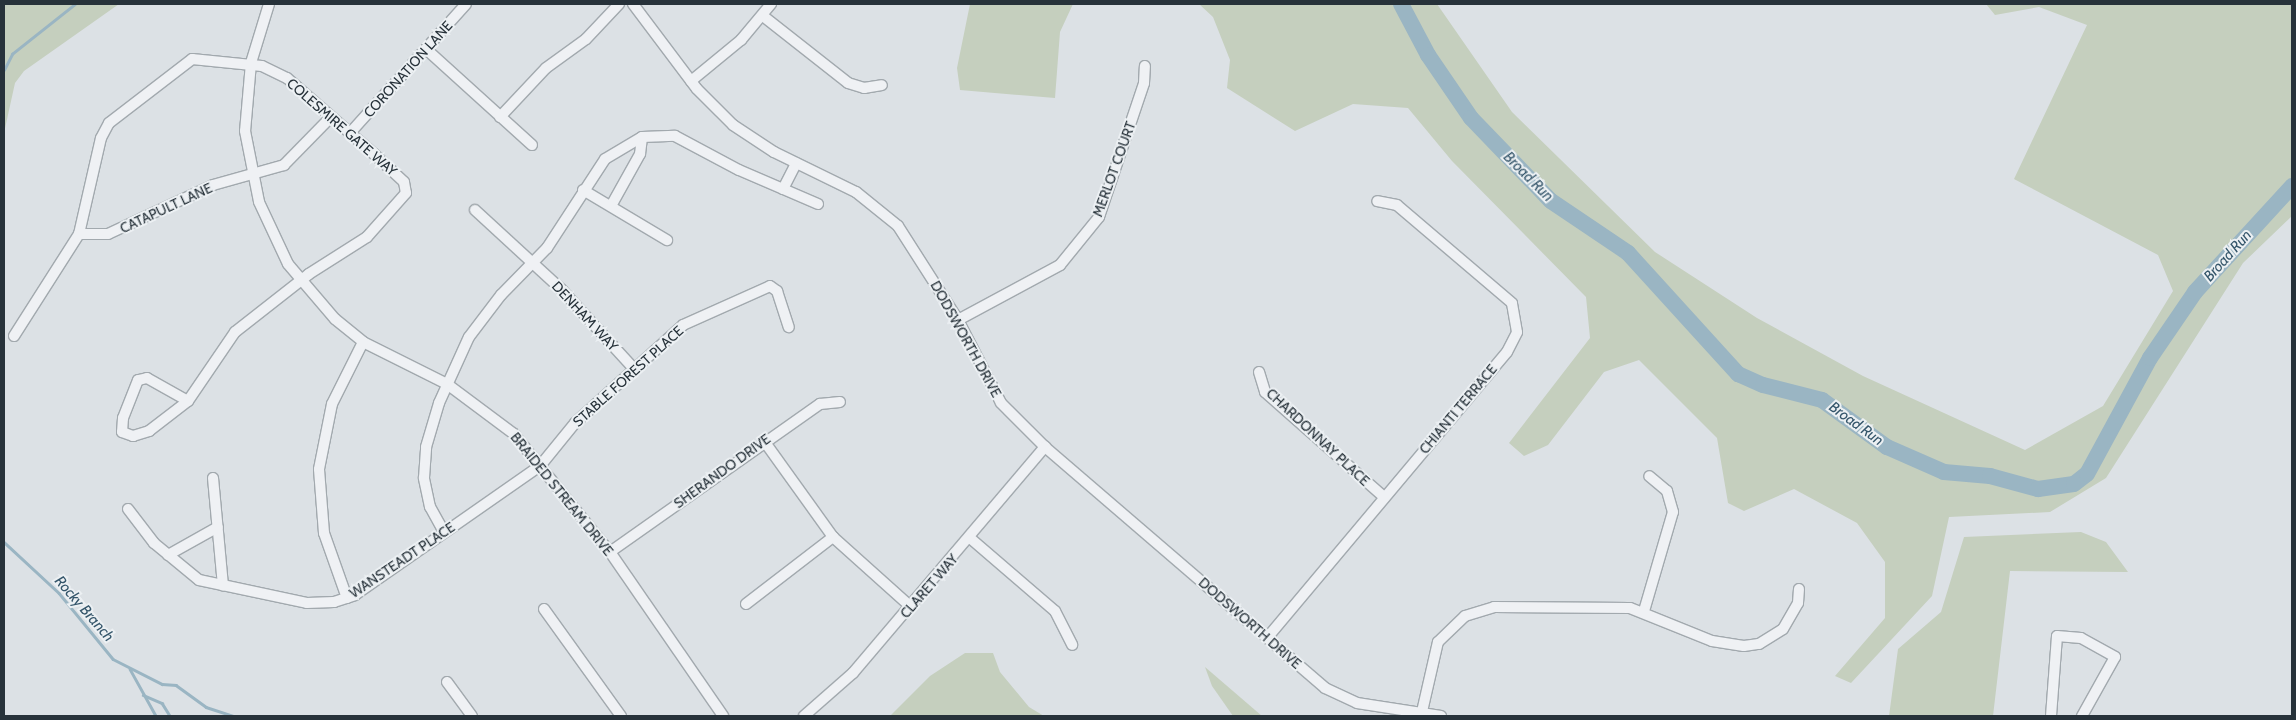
<!DOCTYPE html>
<style>
body{margin:0}
#map{position:relative;width:2296px;height:720px;overflow:hidden;background:#dce1e5;font-family:Cabin,sans-serif}
div>[style]{position:absolute}
.green>*{inset:0;background:#c5cfbe}
.stream>*{height:2.5px;margin:-1.25px;padding:0 1.25px;transform-origin:1.25px;border-radius:1.25px;background:#9ab5c3}
.river>*{height:16px;margin:-8px;padding:0 8px;transform-origin:8px;border-radius:8px;background:#9ab5c3}
.roads{filter:drop-shadow(1px 0 #a2a9ae) drop-shadow(-1px 0 #a2a9ae) drop-shadow(0 1px #a2a9ae) drop-shadow(0 -1px #a2a9ae)}
.minor>*{height:10px;margin:-5px;padding:0 5px;transform-origin:5px;border-radius:5px;background:#eff1f4}
span{translate:-50% -50%;white-space:nowrap;text-align:center;line-height:1.15;-webkit-text-stroke:4px #ecf0f3;paint-order:stroke}
.street-label{font-size:14px;color:#27323a}
.water-label{font-size:15px;color:#35566b;font-style:italic}
.frame{position:absolute;inset:0;border:5px solid #27323a;pointer-events:none}
</style>
<div id="map">
<div class="green">
<div style="clip-path:polygon(4px 4px,119px 4px,24px 71px,15px 83px,4px 133px)"></div>
<div style="clip-path:polygon(970px 4px,1073px 4px,1060px 32px,1055px 98px,960px 90px,957px 68px)"></div>
<div style="clip-path:polygon(1199px 4px,1437px 4px,1512px 112px,1655px 252px,1757px 318px,1863px 376px,2025px 450px,2103px 406px,2173px 291px,2158px 255px,2014px 179px,2087px 25px,2039px 7px,1995px 15px,1986px 4px,2292px 4px,2292px 216px,2243px 263px,2106px 478px,2050px 512px,1949px 517px,1932px 596px,1851px 683px,1835px 676px,1885px 618px,1885px 562px,1857px 523px,1794px 489px,1744px 511px,1728px 503px,1717px 438px,1639px 360px,1604px 372px,1548px 445px,1524px 456px,1509px 443px,1590px 338px,1586px 297px,1452px 161px,1408px 108px,1353px 104px,1295px 131px,1227px 88px,1230px 60px,1213px 17px)"></div>
<div style="clip-path:polygon(2081px 532px,2106px 542px,2128px 572px,2010px 571px,1993px 716px,1889px 716px,1898px 649px,1941px 612px,1964px 537px)"></div>
<div style="clip-path:polygon(965px 653px,993px 653px,1000px 672px,1029px 707px,1044px 716px,890px 716px,930px 676px)"></div>
<div style="clip-path:polygon(1205px 667px,1262px 716px,1233px 716px,1212px 686px)"></div>
</div>
<div class="stream">
<div style="left:4px;top:70px;width:18px;rotate:-63deg"></div>
<div style="left:12px;top:54px;width:80px;rotate:-38.4deg"></div>
<div style="left:4px;top:542px;width:75px;rotate:42.8deg"></div>
<div style="left:59px;top:593px;width:85px;rotate:50.7deg"></div>
<div style="left:113px;top:659px;width:55px;rotate:27deg"></div>
<div style="left:162px;top:684px;width:14px;rotate:4deg"></div>
<div style="left:176px;top:685px;width:37px;rotate:36deg"></div>
<div style="left:206px;top:707px;width:29px;rotate:18deg"></div>
<div style="left:130px;top:669px;width:54px;rotate:61deg"></div>
<div style="left:143px;top:695px;width:21px;rotate:23deg"></div>
<div style="left:162px;top:703px;width:15px;rotate:58deg"></div>
</div>
<div class="river">
<div style="left:1401px;top:4px;width:58px;rotate:62.1deg"></div>
<div style="left:1428px;top:55px;width:76px;rotate:55.7deg"></div>
<div style="left:1471px;top:118px;width:115px;rotate:46.1deg"></div>
<div style="left:1551px;top:201px;width:93px;rotate:34deg"></div>
<div style="left:1628px;top:253px;width:164px;rotate:47.7deg"></div>
<div style="left:1738px;top:374px;width:27px;rotate:24deg"></div>
<div style="left:1763px;top:385px;width:61px;rotate:14.3deg"></div>
<div style="left:1822px;top:400px;width:80px;rotate:35.9deg"></div>
<div style="left:1887px;top:447px;width:62px;rotate:23.7deg"></div>
<div style="left:1944px;top:472px;width:46px;rotate:5deg"></div>
<div style="left:1990px;top:476px;width:50px;rotate:15.2deg"></div>
<div style="left:2038px;top:489px;width:36px;rotate:-8deg"></div>
<div style="left:2074px;top:484px;width:16px;rotate:-38deg"></div>
<div style="left:2087px;top:474px;width:132px;rotate:-61.5deg"></div>
<div style="left:2150px;top:358px;width:80px;rotate:-55.7deg"></div>
<div style="left:2195px;top:292px;width:144px;rotate:-47.5deg"></div>
</div>
<div class="roads">
<div class="minor">
<div style="left:269px;top:4px;width:62px;rotate:107deg"></div>
<div style="left:251px;top:63px;width:68px;rotate:95deg"></div>
<div style="left:245px;top:131px;width:72px;rotate:78.8deg"></div>
<div style="left:259px;top:202px;width:68px;rotate:64.9deg"></div>
<div style="left:288px;top:264px;width:72px;rotate:49.5deg"></div>
<div style="left:335px;top:319px;width:36px;rotate:39deg"></div>
<div style="left:363px;top:342px;width:94px;rotate:26.6deg"></div>
<div style="left:447px;top:384px;width:84px;rotate:36.7deg"></div>
<div style="left:514px;top:434px;width:152px;rotate:50.9deg"></div>
<div style="left:610px;top:552px;width:199px;rotate:55.4deg"></div>
<div style="left:633px;top:4px;width:106px;rotate:53deg"></div>
<div style="left:697px;top:89px;width:51px;rotate:45deg"></div>
<div style="left:733px;top:125px;width:49px;rotate:33.4deg"></div>
<div style="left:774px;top:152px;width:91px;rotate:26deg"></div>
<div style="left:856px;top:192px;width:54px;rotate:39deg"></div>
<div style="left:898px;top:226px;width:112px;rotate:57.4deg"></div>
<div style="left:958px;top:320px;width:93px;rotate:62.6deg"></div>
<div style="left:1001px;top:403px;width:62px;rotate:45deg"></div>
<div style="left:1045px;top:447px;width:369px;rotate:40.7deg"></div>
<div style="left:1325px;top:688px;width:35px;rotate:25deg"></div>
<div style="left:1357px;top:703px;width:85px;rotate:8.8deg"></div>
<div style="left:763px;top:16px;width:108px;rotate:38.2deg"></div>
<div style="left:848px;top:83px;width:17px;rotate:17deg"></div>
<div style="left:864px;top:88px;width:18px;rotate:-9deg"></div>
<div style="left:426px;top:49px;width:143px;rotate:42.2deg"></div>
<div style="left:691px;top:81px;width:65px;rotate:-39.4deg"></div>
<div style="left:741px;top:40px;width:47px;rotate:-50.2deg"></div>
<div style="left:500px;top:117px;width:67px;rotate:-46.8deg"></div>
<div style="left:546px;top:68px;width:49px;rotate:-35.9deg"></div>
<div style="left:586px;top:39px;width:48px;rotate:-46.7deg"></div>
<div style="left:350px;top:133px;width:173px;rotate:-48deg"></div>
<div style="left:783px;top:189px;width:29px;rotate:-63deg"></div>
<div style="left:583px;top:190px;width:98px;rotate:30.8deg"></div>
<div style="left:611px;top:206px;width:60px;rotate:-60.9deg"></div>
<div style="left:640px;top:154px;width:17px;rotate:-83deg"></div>
<div style="left:475px;top:210px;width:118px;rotate:42.6deg"></div>
<div style="left:562px;top:290px;width:108px;rotate:47.6deg"></div>
<div style="left:79px;top:234px;width:29px"></div>
<div style="left:108px;top:234px;width:116px;rotate:-25deg"></div>
<div style="left:213px;top:185px;width:74px;rotate:-15.7deg"></div>
<div style="left:284px;top:165px;width:67px;rotate:-45.6deg"></div>
<div style="left:958px;top:320px;width:116px;rotate:-28.3deg"></div>
<div style="left:1060px;top:265px;width:62px;rotate:-50.9deg"></div>
<div style="left:1099px;top:217px;width:141px;rotate:-71.4deg"></div>
<div style="left:1144px;top:83px;width:17px;rotate:-87deg"></div>
<div style="left:14px;top:336px;width:121px;rotate:-57.5deg"></div>
<div style="left:79px;top:234px;width:98px;rotate:-77.1deg"></div>
<div style="left:101px;top:138px;width:17px;rotate:-62deg"></div>
<div style="left:109px;top:123px;width:105px;rotate:-37.6deg"></div>
<div style="left:192px;top:59px;width:70px;rotate:5.7deg"></div>
<div style="left:262px;top:66px;width:28px;rotate:26deg"></div>
<div style="left:287px;top:78px;width:116px;rotate:41.1deg"></div>
<div style="left:374px;top:154px;width:41px;rotate:43deg"></div>
<div style="left:404px;top:182px;width:11px;rotate:80deg"></div>
<div style="left:406px;top:193px;width:59px;rotate:131.6deg"></div>
<div style="left:367px;top:237px;width:69px;rotate:147.5deg"></div>
<div style="left:309px;top:274px;width:94px;rotate:141.9deg"></div>
<div style="left:235px;top:332px;width:83px;rotate:124.3deg"></div>
<div style="left:188px;top:401px;width:47px;rotate:-150.7deg"></div>
<div style="left:147px;top:378px;width:9px;rotate:167deg"></div>
<div style="left:138px;top:380px;width:41px;rotate:111.5deg"></div>
<div style="left:123px;top:418px;width:14px;rotate:94deg"></div>
<div style="left:122px;top:432px;width:12px;rotate:20deg"></div>
<div style="left:133px;top:436px;width:17px;rotate:-17deg"></div>
<div style="left:149px;top:431px;width:49px;rotate:-37.6deg"></div>
<div style="left:1259px;top:372px;width:21px;rotate:73deg"></div>
<div style="left:1265px;top:392px;width:159px;rotate:41.4deg"></div>
<div style="left:764px;top:441px;width:118px;rotate:54.3deg"></div>
<div style="left:833px;top:537px;width:103px;rotate:41.9deg"></div>
<div style="left:213px;top:478px;width:108px;rotate:84.7deg"></div>
<div style="left:128px;top:509px;width:43px;rotate:52.6deg"></div>
<div style="left:154px;top:543px;width:58px;rotate:39.4deg"></div>
<div style="left:199px;top:580px;width:110px;rotate:12deg"></div>
<div style="left:307px;top:603px;width:27px;rotate:-2deg"></div>
<div style="left:334px;top:602px;width:22px;rotate:-18deg"></div>
<div style="left:355px;top:595px;width:226px;rotate:-34.9deg"></div>
<div style="left:540px;top:466px;width:55px;rotate:-50.9deg"></div>
<div style="left:575px;top:423px;width:146px;rotate:-42.2deg"></div>
<div style="left:683px;top:325px;width:95px;rotate:-24.1deg"></div>
<div style="left:770px;top:286px;width:9px;rotate:36deg"></div>
<div style="left:777px;top:291px;width:38px;rotate:72deg"></div>
<div style="left:444px;top:532px;width:29px;rotate:-119deg"></div>
<div style="left:430px;top:507px;width:30px;rotate:-102deg"></div>
<div style="left:424px;top:478px;width:31px;rotate:-86deg"></div>
<div style="left:426px;top:447px;width:46px;rotate:-73.5deg"></div>
<div style="left:439px;top:403px;width:72px;rotate:-65.6deg"></div>
<div style="left:469px;top:337px;width:53px;rotate:-52.7deg"></div>
<div style="left:501px;top:295px;width:66px;rotate:-45.6deg"></div>
<div style="left:547px;top:248px;width:106px;rotate:-56.9deg"></div>
<div style="left:605px;top:159px;width:43px;rotate:-30.7deg"></div>
<div style="left:642px;top:137px;width:33px;rotate:-2deg"></div>
<div style="left:675px;top:136px;width:72px;rotate:28deg"></div>
<div style="left:739px;top:170px;width:86px;rotate:23.3deg"></div>
<div style="left:970px;top:538px;width:112px;rotate:40.7deg"></div>
<div style="left:1055px;top:611px;width:38px;rotate:63deg"></div>
<div style="left:610px;top:552px;width:257px;rotate:-35.2deg"></div>
<div style="left:820px;top:404px;width:20px;rotate:-6deg"></div>
<div style="left:168px;top:555px;width:57px;rotate:-29.2deg"></div>
<div style="left:347px;top:598px;width:69px;rotate:-109.5deg"></div>
<div style="left:324px;top:533px;width:64px;rotate:-94.5deg"></div>
<div style="left:319px;top:469px;width:66px;rotate:-78.7deg"></div>
<div style="left:332px;top:404px;width:69px;rotate:-63.4deg"></div>
<div style="left:746px;top:604px;width:110px;rotate:-37.6deg"></div>
<div style="left:544px;top:609px;width:132px;rotate:54.3deg"></div>
<div style="left:1644px;top:611px;width:103px;rotate:-73.7deg"></div>
<div style="left:1673px;top:512px;width:22px;rotate:-106deg"></div>
<div style="left:1667px;top:491px;width:23px;rotate:-140deg"></div>
<div style="left:1267px;top:638px;width:373px;rotate:-50deg"></div>
<div style="left:1507px;top:352px;width:22px;rotate:-63deg"></div>
<div style="left:1517px;top:332px;width:29px;rotate:-100deg"></div>
<div style="left:1512px;top:303px;width:151px;rotate:-139.6deg"></div>
<div style="left:1397px;top:205px;width:20px;rotate:-169deg"></div>
<div style="left:447px;top:682px;width:42px;rotate:53.7deg"></div>
<div style="left:804px;top:716px;width:65px;rotate:-41.3deg"></div>
<div style="left:853px;top:673px;width:297px;rotate:-49.7deg"></div>
<div style="left:1421px;top:716px;width:76px;rotate:-77.1deg"></div>
<div style="left:1438px;top:642px;width:37px;rotate:-44deg"></div>
<div style="left:1465px;top:616px;width:30px;rotate:-17deg"></div>
<div style="left:1494px;top:607px;width:136px;rotate:0.4deg"></div>
<div style="left:1630px;top:608px;width:88px;rotate:21.9deg"></div>
<div style="left:1712px;top:641px;width:32px;rotate:9deg"></div>
<div style="left:1744px;top:646px;width:15px;rotate:-8deg"></div>
<div style="left:1759px;top:644px;width:28px;rotate:-32deg"></div>
<div style="left:1783px;top:629px;width:30px;rotate:-60deg"></div>
<div style="left:1798px;top:603px;width:14px;rotate:-86deg"></div>
<div style="left:2051px;top:716px;width:80px;rotate:-85.7deg"></div>
<div style="left:2057px;top:636px;width:24px;rotate:5deg"></div>
<div style="left:2081px;top:638px;width:39px;rotate:29deg"></div>
<div style="left:2115px;top:657px;width:68px;rotate:119.2deg"></div>
</div>
</div>
<div class="street-label">
<span style="left:408px;top:69px;rotate:-48deg">CORONATION LANE</span>
<span style="left:342px;top:127px;rotate:41deg">COLESMIRE GATE WAY</span>
<span style="left:1114px;top:169px;rotate:-70deg">MERLOT COURT</span>
<span style="left:166px;top:208px;rotate:-25deg">CATAPULT LANE</span>
<span style="left:585px;top:316px;rotate:47deg">DENHAM WAY</span>
<span style="left:966px;top:339px;rotate:61deg">DODSWORTH DRIVE</span>
<span style="left:628px;top:376px;rotate:-42deg">STABLE FOREST PLACE</span>
<span style="left:1458px;top:409px;rotate:-50deg">CHIANTI TERRACE</span>
<span style="left:1318px;top:437px;rotate:43deg">CHARDONNAY PLACE</span>
<span style="left:722px;top:471px;rotate:-36deg">SHERANDO DRIVE</span>
<span style="left:562px;top:494px;rotate:51deg">BRAIDED STREAM DRIVE</span>
<span style="left:402px;top:560px;rotate:-34deg">WANSTEADT PLACE</span>
<span style="left:929px;top:586px;rotate:-49deg">CLARET WAY</span>
<span style="left:1250px;top:623px;rotate:41deg">DODSWORTH DRIVE</span>
</div>
<div class="water-label">
<span style="left:1528px;top:177px;rotate:45deg">Broad Run</span>
<span style="left:2228px;top:256px;rotate:-48deg">Broad Run</span>
<span style="left:1856px;top:424px;rotate:36deg">Broad Run</span>
<span style="left:84px;top:609px;rotate:49deg">Rocky Branch</span>
</div>
<div class="frame"></div>
</div>
